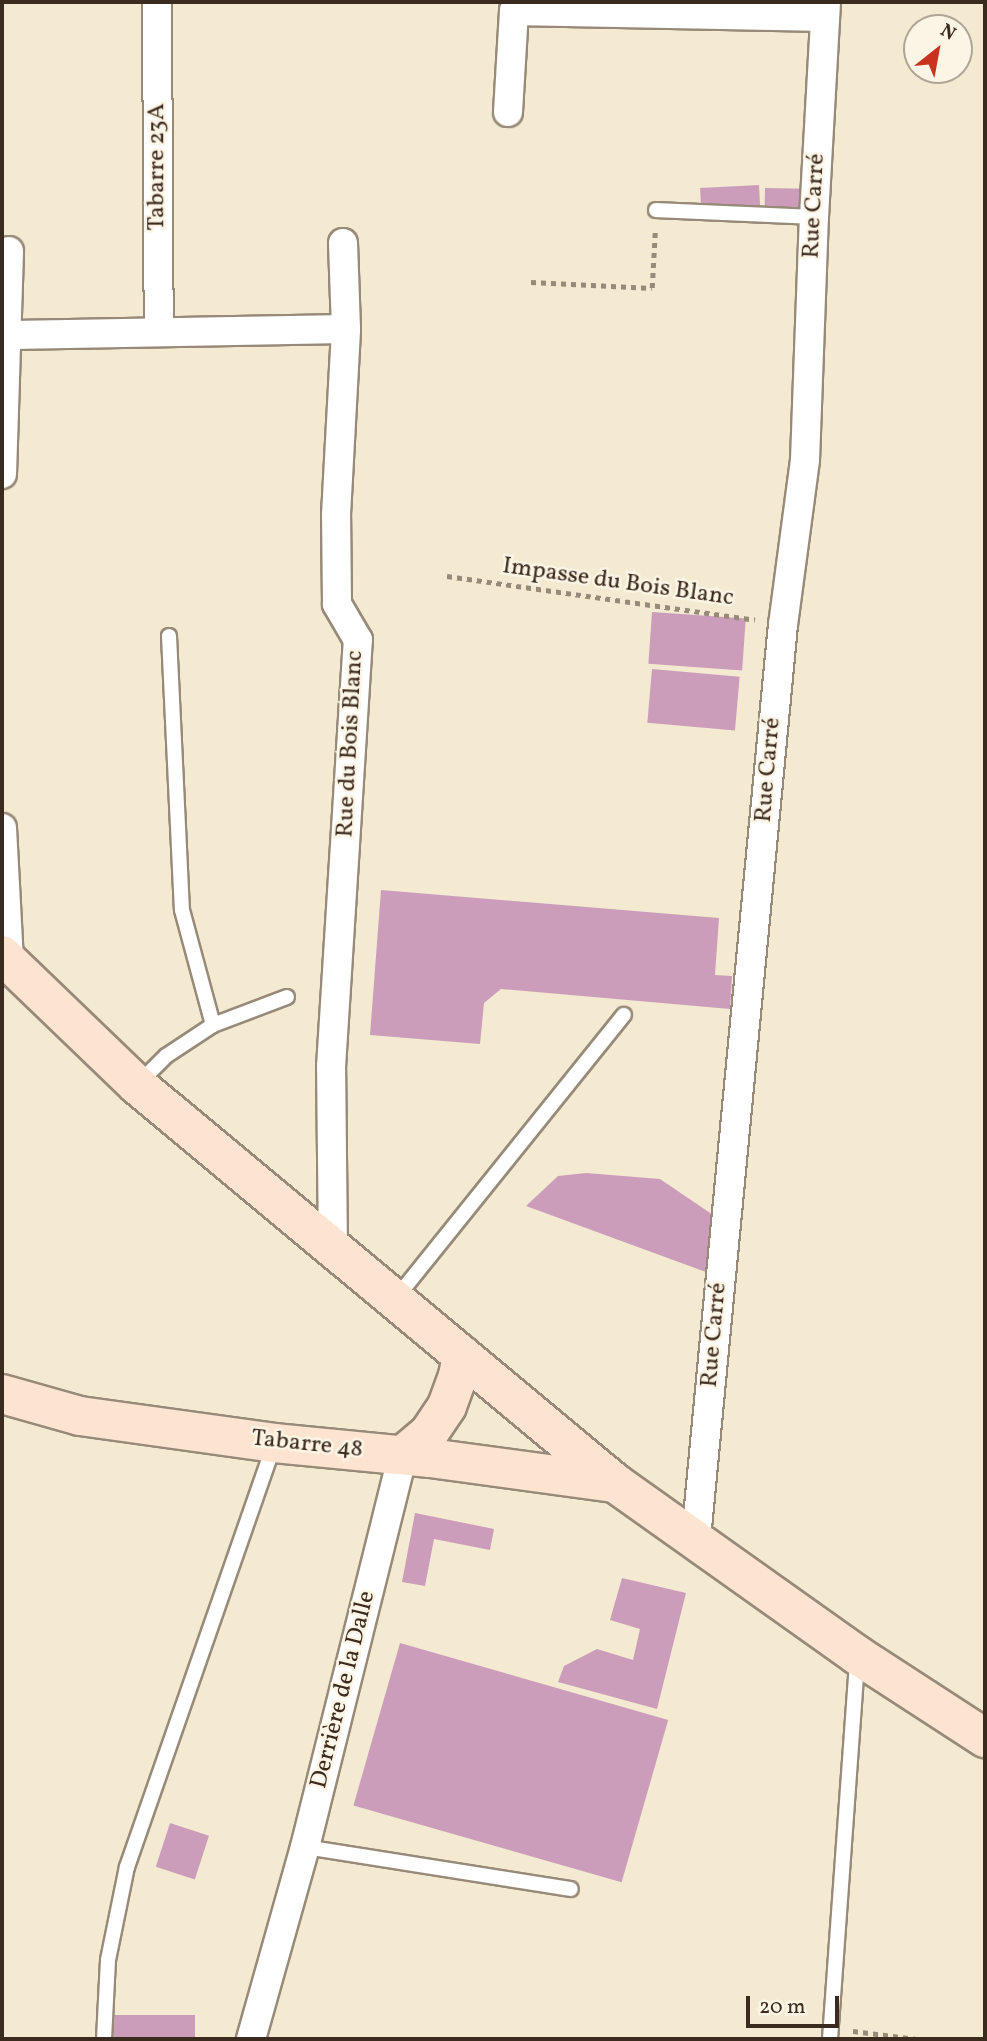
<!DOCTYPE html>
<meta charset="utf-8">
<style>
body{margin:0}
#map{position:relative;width:987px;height:2041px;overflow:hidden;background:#f3ead1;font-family:Vollkorn,serif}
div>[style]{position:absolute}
.building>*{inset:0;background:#cc9dbb;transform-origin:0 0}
.path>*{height:4.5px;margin-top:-2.25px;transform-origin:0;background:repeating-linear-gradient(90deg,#978a78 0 5px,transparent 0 10px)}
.roads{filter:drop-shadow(2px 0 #978a78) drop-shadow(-2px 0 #978a78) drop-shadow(0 2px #978a78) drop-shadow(0 -2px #978a78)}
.lane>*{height:14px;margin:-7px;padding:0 7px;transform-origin:7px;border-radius:7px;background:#fff}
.street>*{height:28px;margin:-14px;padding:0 14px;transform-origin:14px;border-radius:14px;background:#fff}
.secondary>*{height:38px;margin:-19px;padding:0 19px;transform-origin:19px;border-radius:19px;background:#fde4d0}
span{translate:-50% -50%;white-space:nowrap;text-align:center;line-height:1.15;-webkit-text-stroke:5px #fcf5e5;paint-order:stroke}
.street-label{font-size:24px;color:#3b2a1e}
.frame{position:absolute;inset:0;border:4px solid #3b2a1e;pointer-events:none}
.north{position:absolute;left:903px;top:14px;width:70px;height:70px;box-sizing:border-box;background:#fcf5e5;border:2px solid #afa495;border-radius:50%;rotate:31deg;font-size:19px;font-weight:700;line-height:28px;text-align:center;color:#3b2a1e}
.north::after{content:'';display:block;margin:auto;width:24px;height:32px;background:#c8321e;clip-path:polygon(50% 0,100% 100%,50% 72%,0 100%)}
.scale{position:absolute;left:746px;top:1996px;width:93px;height:32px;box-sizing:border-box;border:4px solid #3b2a1e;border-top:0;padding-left:9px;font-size:21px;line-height:24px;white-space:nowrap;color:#3b2a1e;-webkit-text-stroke:5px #fcf5e5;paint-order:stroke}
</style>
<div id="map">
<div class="building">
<div style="left:759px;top:185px;width:21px;height:59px;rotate:87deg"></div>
<div style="left:765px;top:188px;width:45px;height:23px;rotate:1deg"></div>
<div style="left:652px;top:612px;width:94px;height:52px;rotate:4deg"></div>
<div style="left:652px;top:669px;width:88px;height:54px;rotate:5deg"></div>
<div style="clip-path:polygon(381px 890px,719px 918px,715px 975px,732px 976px,730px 1009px,501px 989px,484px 1003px,480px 1044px,370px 1035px)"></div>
<div style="clip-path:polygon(586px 1173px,660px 1179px,719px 1219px,714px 1275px,526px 1206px,558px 1176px)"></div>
<div style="clip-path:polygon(415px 1513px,494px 1529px,490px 1550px,434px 1539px,425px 1586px,402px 1582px)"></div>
<div style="clip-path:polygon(622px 1578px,686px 1593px,657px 1709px,558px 1682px,564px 1666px,597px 1649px,633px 1660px,640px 1629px,610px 1620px)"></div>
<div style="left:400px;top:1643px;width:279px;height:169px;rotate:16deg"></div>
<div style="left:170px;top:1823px;width:41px;height:46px;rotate:18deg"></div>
<div style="left:195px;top:2015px;width:24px;height:87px;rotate:90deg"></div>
</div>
<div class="path">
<div style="left:531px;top:282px;width:121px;rotate:2.8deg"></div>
<div style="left:652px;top:288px;width:56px;rotate:-86.9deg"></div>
<div style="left:447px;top:576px;width:311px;rotate:8.1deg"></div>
<div style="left:853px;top:2031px;width:64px;rotate:7.1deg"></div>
</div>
<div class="roads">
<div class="lane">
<div style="left:656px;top:210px;width:158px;rotate:2.5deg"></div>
<div style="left:169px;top:636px;width:274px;rotate:87.3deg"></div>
<div style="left:182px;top:910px;width:119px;rotate:74.9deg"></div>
<div style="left:138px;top:1084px;width:40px;rotate:-45deg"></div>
<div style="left:166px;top:1056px;width:56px;rotate:-33.4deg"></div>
<div style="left:213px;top:1025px;width:79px;rotate:-20.7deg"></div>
<div style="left:397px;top:1297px;width:362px;rotate:-51.2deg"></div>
<div style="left:305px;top:1847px;width:269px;rotate:9deg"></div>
<div style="left:104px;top:2039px;width:79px;rotate:-87.1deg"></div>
<div style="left:108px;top:1960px;width:95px;rotate:-78.5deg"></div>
<div style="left:127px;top:1867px;width:447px;rotate:-70.8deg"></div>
<div style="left:830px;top:2039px;width:381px;rotate:-85.9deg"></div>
</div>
<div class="street">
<div style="left:157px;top:2px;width:330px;rotate:89.7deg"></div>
<div style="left:508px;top:112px;width:101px;rotate:-86.6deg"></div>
<div style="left:514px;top:11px;width:311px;rotate:1.1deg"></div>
<div style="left:7px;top:335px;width:339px;rotate:-1deg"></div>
<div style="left:2px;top:474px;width:223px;rotate:-88.2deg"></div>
<div style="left:2px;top:828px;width:135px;rotate:87deg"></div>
<div style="left:333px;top:1251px;width:184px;rotate:-90.6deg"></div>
<div style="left:331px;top:1067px;width:428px;rotate:-86.4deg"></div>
<div style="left:358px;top:640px;width:42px;rotate:-120.3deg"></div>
<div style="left:337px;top:604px;width:89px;rotate:-90.6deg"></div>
<div style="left:336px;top:515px;width:186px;rotate:-86.9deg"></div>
<div style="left:346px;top:329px;width:86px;rotate:-92deg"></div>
<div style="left:696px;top:1538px;width:917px;rotate:-84.56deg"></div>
<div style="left:783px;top:625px;width:166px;rotate:-82.4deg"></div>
<div style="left:805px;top:460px;width:243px;rotate:-87.9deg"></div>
<div style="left:814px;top:217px;width:215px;rotate:-86.8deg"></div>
<div style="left:251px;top:2039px;width:199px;rotate:-74.3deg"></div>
<div style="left:305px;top:1847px;width:404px;rotate:-76deg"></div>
</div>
<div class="secondary">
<div style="left:2px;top:955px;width:187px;rotate:43.9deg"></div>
<div style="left:137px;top:1085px;width:622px;rotate:39.78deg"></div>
<div style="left:615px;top:1483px;width:297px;rotate:35.4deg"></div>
<div style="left:857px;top:1655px;width:153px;rotate:33deg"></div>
<div style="left:2px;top:1394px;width:81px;rotate:15.8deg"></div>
<div style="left:80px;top:1416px;width:196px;rotate:7.9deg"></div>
<div style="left:274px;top:1443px;width:157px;rotate:5.5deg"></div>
<div style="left:430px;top:1458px;width:187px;rotate:7.7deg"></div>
<div style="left:403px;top:1455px;width:34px;rotate:-40deg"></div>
<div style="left:429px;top:1433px;width:32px;rotate:-56deg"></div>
<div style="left:447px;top:1406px;width:32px;rotate:-70deg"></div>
<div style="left:458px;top:1376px;width:21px;rotate:-79deg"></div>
</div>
</div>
<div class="street-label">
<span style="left:158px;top:167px;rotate:-90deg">Tabarre 23A</span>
<span style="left:815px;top:206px;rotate:-87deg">Rue Carré</span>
<span style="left:618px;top:583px;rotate:8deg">Impasse du Bois Blanc</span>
<span style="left:351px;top:744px;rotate:-87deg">Rue du Bois Blanc</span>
<span style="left:769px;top:770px;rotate:-85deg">Rue Carré</span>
<span style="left:715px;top:1335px;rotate:-85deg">Rue Carré</span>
<span style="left:307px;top:1445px;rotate:6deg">Tabarre 48</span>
<span style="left:344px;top:1690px;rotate:-76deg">Derrière de la Dalle</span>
</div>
<div class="frame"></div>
<div class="north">N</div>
<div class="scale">20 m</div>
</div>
